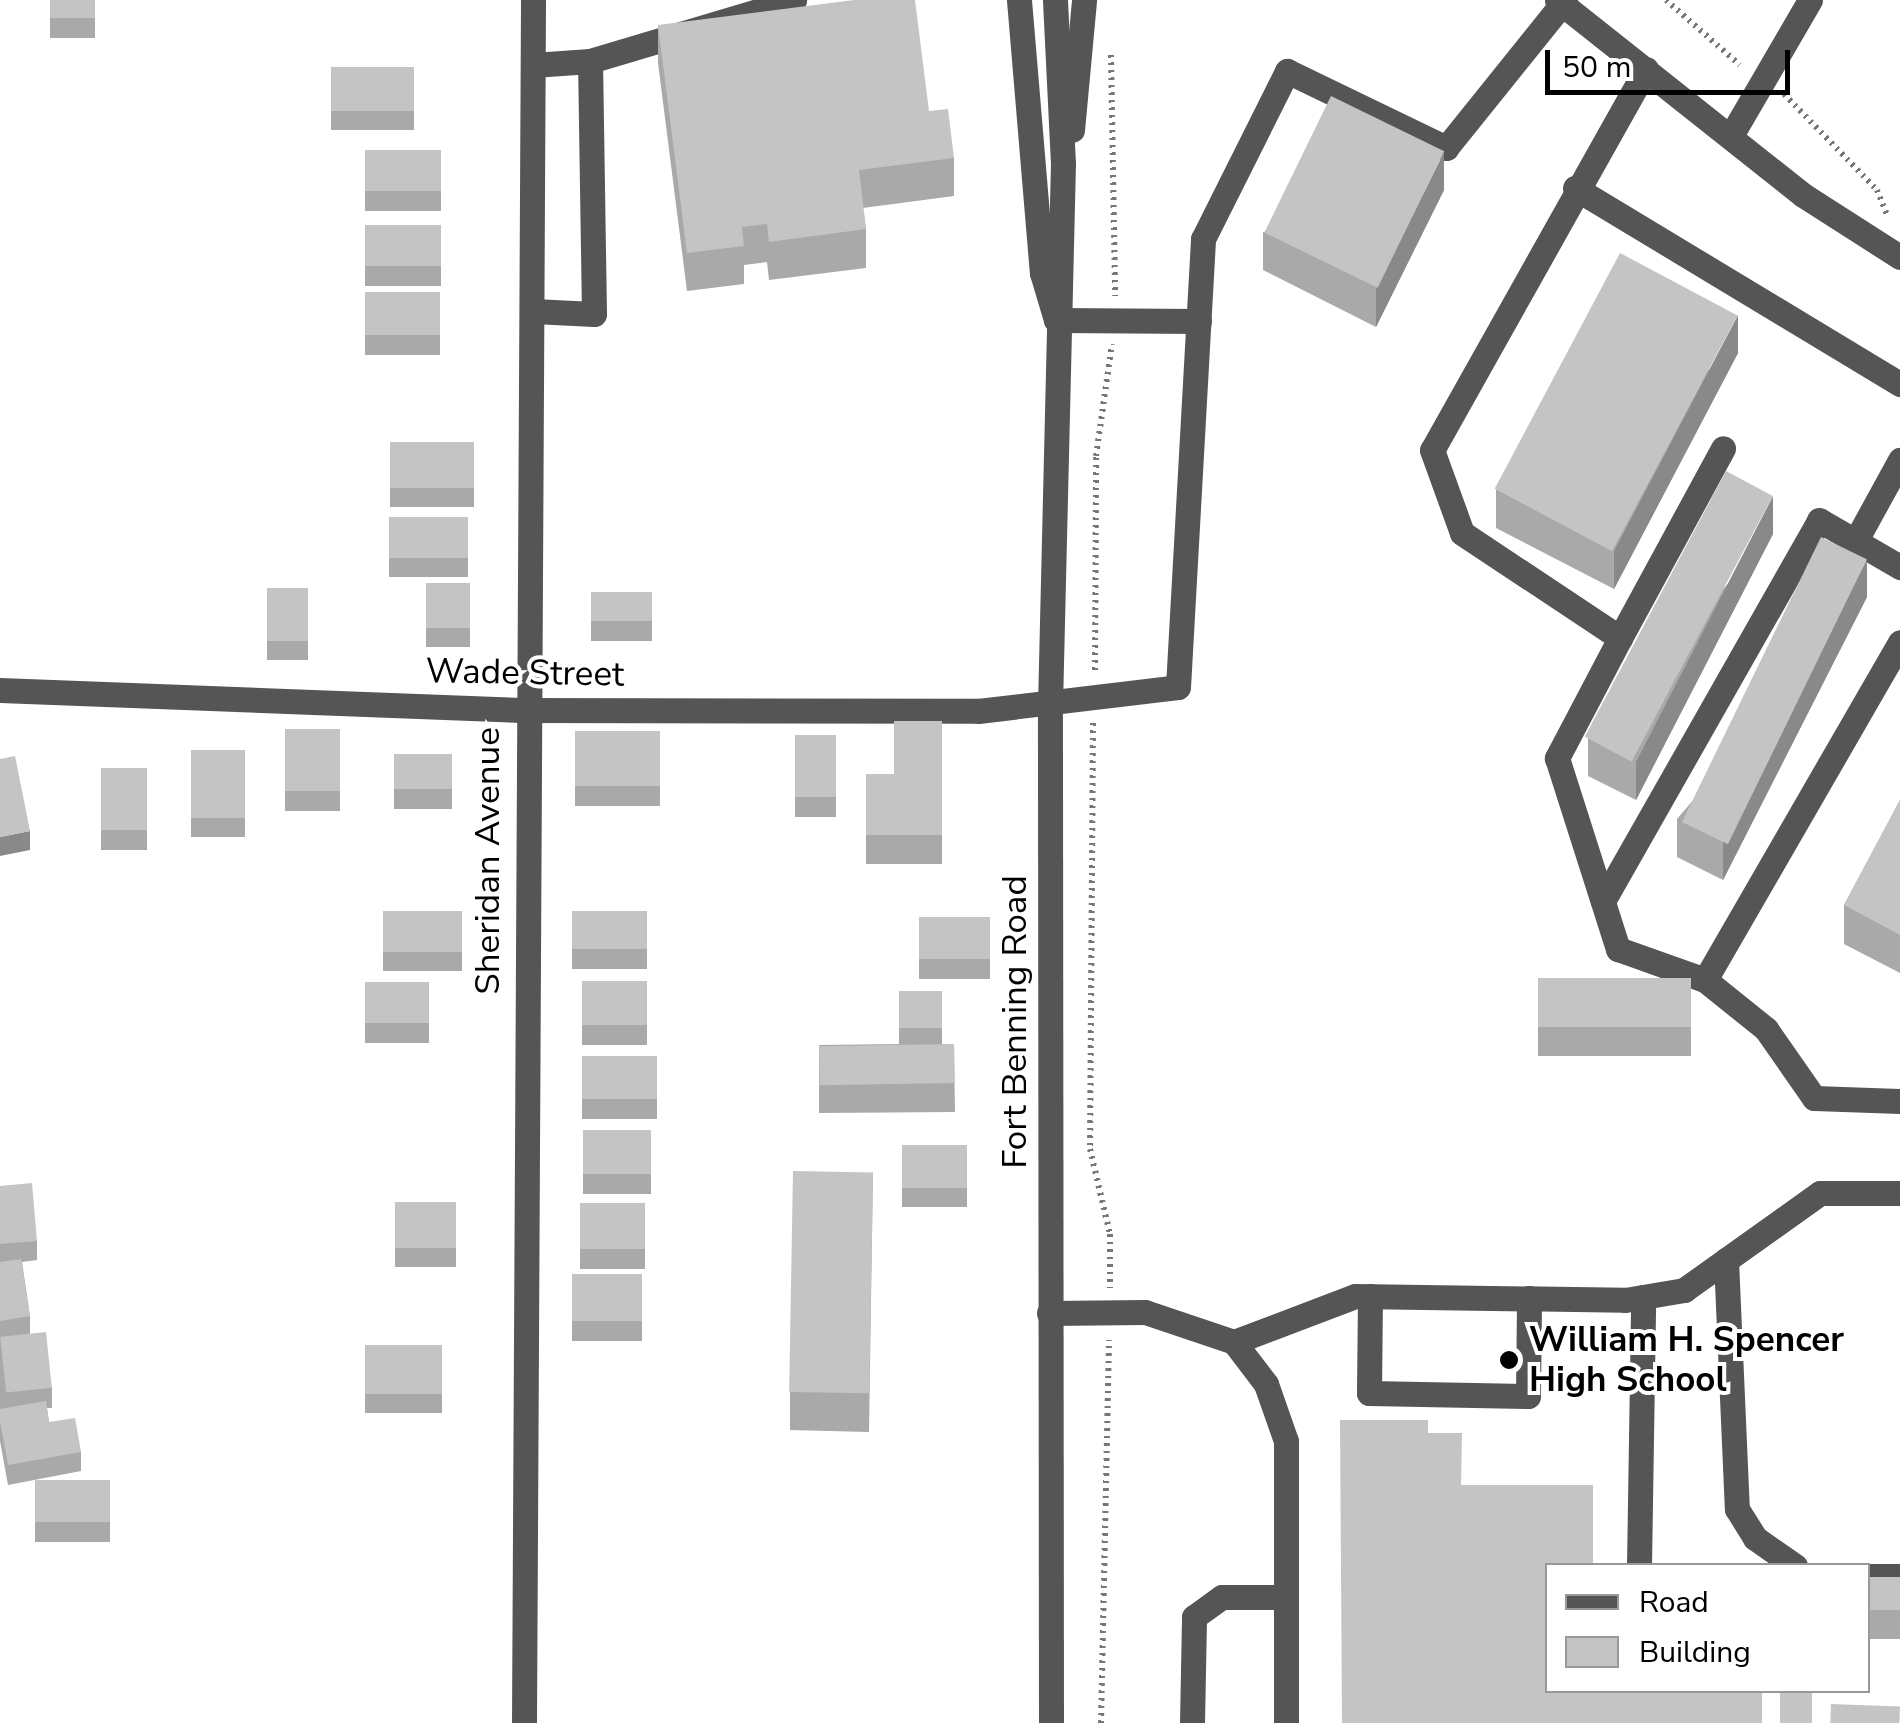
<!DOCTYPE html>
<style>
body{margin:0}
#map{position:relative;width:1900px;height:1723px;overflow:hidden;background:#fff;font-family:"Nunito Sans",sans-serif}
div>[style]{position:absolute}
.path>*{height:6px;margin-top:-3px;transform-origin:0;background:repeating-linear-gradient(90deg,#777 0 2.5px,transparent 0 7.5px)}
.minor>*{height:25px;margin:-12.5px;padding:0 12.5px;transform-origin:12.5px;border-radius:12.5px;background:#555}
.wall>*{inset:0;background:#a9a9a9;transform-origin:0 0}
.shaded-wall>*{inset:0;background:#898989}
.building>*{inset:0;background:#c4c4c4;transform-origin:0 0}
.dots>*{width:28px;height:28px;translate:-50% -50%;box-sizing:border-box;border:5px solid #fff;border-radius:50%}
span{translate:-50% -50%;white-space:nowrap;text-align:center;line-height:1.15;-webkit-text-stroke:8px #fff;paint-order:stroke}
.street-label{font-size:35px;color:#000}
.poi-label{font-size:35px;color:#000;font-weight:700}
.left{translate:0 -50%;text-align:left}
.legend{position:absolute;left:1545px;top:1563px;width:325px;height:130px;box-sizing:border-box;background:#fff;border:2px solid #999;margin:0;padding:12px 18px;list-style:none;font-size:30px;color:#000}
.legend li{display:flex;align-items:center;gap:20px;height:50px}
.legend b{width:50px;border:2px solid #999}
.scale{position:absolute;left:1545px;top:50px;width:245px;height:45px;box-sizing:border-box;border:5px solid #000;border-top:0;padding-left:12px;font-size:30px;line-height:35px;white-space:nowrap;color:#000;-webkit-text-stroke:8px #fff;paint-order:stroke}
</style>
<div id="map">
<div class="path">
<div style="left:1666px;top:0;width:98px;rotate:41.3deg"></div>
<div style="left:1111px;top:55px;width:241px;rotate:89deg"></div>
<div style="left:1784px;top:94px;width:134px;rotate:45.9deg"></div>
<div style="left:1877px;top:190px;width:27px;rotate:68deg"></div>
<div style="left:1095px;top:670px;width:214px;rotate:-89.7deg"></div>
<div style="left:1096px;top:456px;width:113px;rotate:-81.9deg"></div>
<div style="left:1093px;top:723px;width:426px;rotate:90.4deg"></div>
<div style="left:1090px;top:1149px;width:87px;rotate:76.8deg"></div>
<div style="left:1110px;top:1234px;width:54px;rotate:90deg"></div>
<div style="left:1101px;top:1723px;width:383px;rotate:-88.8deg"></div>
</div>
<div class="minor">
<div style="left:1019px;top:0;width:274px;rotate:85.2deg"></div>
<div style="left:1042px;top:273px;width:49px;rotate:73.4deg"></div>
<div style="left:1056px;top:320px;width:143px;rotate:0.4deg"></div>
<div style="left:1557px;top:0;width:314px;rotate:38.4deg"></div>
<div style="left:1803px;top:195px;width:115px;rotate:32.6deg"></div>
<div style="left:533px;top:65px;width:57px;rotate:-4deg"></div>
<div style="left:1646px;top:69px;width:437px;rotate:119.3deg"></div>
<div style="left:1432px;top:450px;width:88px;rotate:70.1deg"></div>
<div style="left:1462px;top:533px;width:190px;rotate:33.6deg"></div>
<div style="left:1620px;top:638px;width:216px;rotate:-61.5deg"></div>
<div style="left:1072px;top:130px;width:131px;rotate:-84.7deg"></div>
<div style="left:1732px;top:134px;width:155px;rotate:-59.8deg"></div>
<div style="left:1575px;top:188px;width:380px;rotate:31.1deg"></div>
<div style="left:533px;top:311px;width:61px;rotate:2.8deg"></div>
<div style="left:594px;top:314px;width:253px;rotate:-90.9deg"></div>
<div style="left:590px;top:61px;width:213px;rotate:-16.6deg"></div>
<div style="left:1855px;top:542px;width:94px;rotate:-61.2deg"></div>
<div style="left:1620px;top:638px;width:136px;rotate:117.7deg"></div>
<div style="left:1557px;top:758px;width:201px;rotate:72.3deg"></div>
<div style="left:1618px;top:949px;width:92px;rotate:19.6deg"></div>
<div style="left:1705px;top:980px;width:78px;rotate:38.8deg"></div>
<div style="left:1766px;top:1029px;width:84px;rotate:55.2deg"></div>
<div style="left:1814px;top:1098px;width:86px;rotate:2deg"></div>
<div style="left:0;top:690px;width:522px;rotate:2.19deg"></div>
<div style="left:522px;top:710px;width:456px;rotate:0.1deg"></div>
<div style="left:978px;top:711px;width:201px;rotate:-6.8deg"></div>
<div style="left:1178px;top:687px;width:449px;rotate:-86.8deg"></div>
<div style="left:1203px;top:239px;width:188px;rotate:-63.4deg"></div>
<div style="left:1287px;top:71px;width:177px;rotate:25.8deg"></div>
<div style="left:1446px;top:148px;width:190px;rotate:-51.2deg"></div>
<div style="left:1603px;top:901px;width:438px;rotate:-60.4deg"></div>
<div style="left:1819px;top:520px;width:94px;rotate:30.1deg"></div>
<div style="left:1705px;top:980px;width:390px;rotate:-60deg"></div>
<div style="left:1726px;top:1260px;width:249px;rotate:87.5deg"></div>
<div style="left:1737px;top:1509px;width:34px;rotate:58deg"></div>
<div style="left:1755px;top:1538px;width:49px;rotate:35deg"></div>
<div style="left:1370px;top:1296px;width:97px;rotate:90.6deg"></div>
<div style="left:1369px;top:1393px;width:159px;rotate:1.1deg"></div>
<div style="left:1528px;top:1396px;width:98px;rotate:-89.4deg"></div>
<div style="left:1049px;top:1313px;width:96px;rotate:-0.6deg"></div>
<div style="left:1145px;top:1312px;width:94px;rotate:18.6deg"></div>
<div style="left:1234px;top:1342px;width:129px;rotate:-20.8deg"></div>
<div style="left:1355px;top:1296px;width:270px;rotate:0.8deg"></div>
<div style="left:1625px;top:1300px;width:60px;rotate:-9.6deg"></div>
<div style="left:1684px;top:1290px;width:167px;rotate:-35.5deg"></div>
<div style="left:1820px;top:1193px;width:80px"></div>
<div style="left:1234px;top:1342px;width:53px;rotate:52.7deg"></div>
<div style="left:1266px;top:1384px;width:60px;rotate:70.7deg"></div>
<div style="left:1286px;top:1441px;width:282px;rotate:90deg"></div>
<div style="left:1639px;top:1566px;width:269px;rotate:-89.1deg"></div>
<div style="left:1868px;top:1576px;width:32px"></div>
<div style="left:524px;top:1723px;width:1723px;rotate:-89.7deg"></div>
<div style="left:1051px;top:1723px;width:1017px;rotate:-90.06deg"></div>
<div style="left:1050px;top:706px;width:542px;rotate:-88.63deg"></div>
<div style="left:1063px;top:164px;width:164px;rotate:-92.8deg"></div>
<div style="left:1192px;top:1723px;width:106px;rotate:-88.9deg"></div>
<div style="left:1194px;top:1617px;width:34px;rotate:-36deg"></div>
<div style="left:1222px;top:1597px;width:64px"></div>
</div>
<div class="wall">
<div style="left:50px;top:0;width:45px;height:38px"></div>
<div style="clip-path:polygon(658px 25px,929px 111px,954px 158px,954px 196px,863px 208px,866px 229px,866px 268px,769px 280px,767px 262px,744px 265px,744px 284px,687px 291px,658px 63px)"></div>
<div style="left:331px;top:67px;width:83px;height:63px"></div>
<div style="left:365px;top:150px;width:76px;height:61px"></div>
<div style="clip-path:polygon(1444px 190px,1376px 327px,1263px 270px,1263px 232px)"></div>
<div style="left:365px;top:225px;width:76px;height:61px"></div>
<div style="left:365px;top:292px;width:75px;height:63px"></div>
<div style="clip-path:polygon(1738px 353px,1614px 589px,1496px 528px,1496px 490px)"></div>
<div style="left:390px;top:442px;width:84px;height:65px"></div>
<div style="left:389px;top:517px;width:79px;height:60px"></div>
<div style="clip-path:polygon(1773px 534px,1636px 800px,1588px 776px,1588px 738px)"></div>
<div style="left:426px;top:583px;width:44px;height:64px"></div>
<div style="left:267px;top:588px;width:41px;height:72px"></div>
<div style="left:591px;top:592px;width:61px;height:49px"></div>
<div style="clip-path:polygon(1867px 597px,1723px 880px,1677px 857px,1677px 819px)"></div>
<div style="clip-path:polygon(942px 721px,942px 864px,866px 864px,866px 774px,894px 774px)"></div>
<div style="left:285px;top:729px;width:55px;height:82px"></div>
<div style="left:575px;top:731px;width:85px;height:75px"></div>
<div style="left:795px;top:735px;width:41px;height:82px"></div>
<div style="left:191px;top:750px;width:54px;height:87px"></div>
<div style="left:394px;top:754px;width:58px;height:55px"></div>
<div style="left:101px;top:768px;width:46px;height:82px"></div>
<div style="clip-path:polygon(1900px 800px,1900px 973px,1844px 944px,1844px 905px)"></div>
<div style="left:383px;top:911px;width:79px;height:60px"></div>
<div style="left:572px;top:911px;width:75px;height:58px"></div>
<div style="left:919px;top:917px;width:71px;height:62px"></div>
<div style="left:1538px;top:978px;width:153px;height:78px"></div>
<div style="left:582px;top:981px;width:65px;height:64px"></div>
<div style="left:365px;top:982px;width:64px;height:61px"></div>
<div style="clip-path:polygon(899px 991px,942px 991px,942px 1044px,954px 1044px,955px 1112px,819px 1113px,819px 1045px,899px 1044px)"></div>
<div style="left:582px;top:1056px;width:75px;height:63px"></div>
<div style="left:583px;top:1130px;width:68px;height:64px"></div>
<div style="left:902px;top:1145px;width:65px;height:62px"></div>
<div style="clip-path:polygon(873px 1172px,869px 1432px,790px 1430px,790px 1392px)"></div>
<div style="clip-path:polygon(0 1186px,37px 1241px,37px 1260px,22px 1262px,30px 1316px,30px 1334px,52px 1388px,52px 1408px,47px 1408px,49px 1422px,81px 1452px,81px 1471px,8px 1485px,0 1441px)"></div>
<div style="left:395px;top:1202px;width:61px;height:65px"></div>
<div style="left:580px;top:1203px;width:65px;height:66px"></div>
<div style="left:572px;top:1274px;width:70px;height:67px"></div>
<div style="left:365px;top:1345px;width:77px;height:68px"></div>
<div style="left:110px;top:1480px;width:62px;height:75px;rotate:90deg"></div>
<div style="left:1868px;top:1577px;width:32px;height:62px"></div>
</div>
<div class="shaded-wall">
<div style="clip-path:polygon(1444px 152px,1444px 190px,1376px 327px,1376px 289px)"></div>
<div style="clip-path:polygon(1738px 315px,1738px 353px,1614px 589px,1614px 551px)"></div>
<div style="clip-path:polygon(1773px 496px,1773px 534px,1636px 800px,1636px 762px)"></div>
<div style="clip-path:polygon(1867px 559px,1867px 597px,1723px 880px,1723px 842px)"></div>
<div style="clip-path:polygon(30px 831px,30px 850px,0 856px,0 837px)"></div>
</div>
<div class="building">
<div style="left:50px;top:0;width:45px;height:18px"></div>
<div style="clip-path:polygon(854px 0,915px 0,929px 111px,948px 109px,954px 158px,859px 170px,866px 229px,769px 242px,767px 224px,742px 227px,744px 246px,687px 253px,658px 25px)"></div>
<div style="left:331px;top:67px;width:83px;height:44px"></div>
<div style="left:1331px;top:96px;width:126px;height:152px;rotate:26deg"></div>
<div style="left:365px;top:150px;width:76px;height:41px"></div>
<div style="left:365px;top:225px;width:76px;height:41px"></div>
<div style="left:1620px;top:253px;width:133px;height:267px;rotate:28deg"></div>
<div style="left:365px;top:292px;width:75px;height:43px"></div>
<div style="left:390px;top:442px;width:84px;height:46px"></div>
<div style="left:1726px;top:471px;width:53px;height:301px;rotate:28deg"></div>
<div style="left:389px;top:517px;width:79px;height:41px"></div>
<div style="left:1821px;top:537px;width:51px;height:317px;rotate:26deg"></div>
<div style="left:426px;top:583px;width:44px;height:45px"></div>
<div style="left:267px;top:588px;width:41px;height:53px"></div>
<div style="left:591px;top:592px;width:61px;height:29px"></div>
<div style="clip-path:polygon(894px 721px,942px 721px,942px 835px,866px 835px,866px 774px,894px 774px)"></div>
<div style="left:285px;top:729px;width:55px;height:62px"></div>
<div style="left:575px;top:731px;width:85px;height:55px"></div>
<div style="left:795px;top:735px;width:41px;height:62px"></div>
<div style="left:191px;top:750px;width:54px;height:68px"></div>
<div style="left:394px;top:754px;width:58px;height:35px"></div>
<div style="clip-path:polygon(15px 756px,30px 831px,0 837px,0 759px)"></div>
<div style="left:101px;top:768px;width:46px;height:62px"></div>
<div style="clip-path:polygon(1900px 800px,1900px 935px,1844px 905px)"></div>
<div style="left:383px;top:911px;width:79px;height:41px"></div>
<div style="left:572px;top:911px;width:75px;height:38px"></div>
<div style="left:919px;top:917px;width:71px;height:42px"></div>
<div style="left:1538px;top:978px;width:153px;height:49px"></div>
<div style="left:582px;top:981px;width:65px;height:44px"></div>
<div style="left:365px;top:982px;width:64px;height:41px"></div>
<div style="left:899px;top:991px;width:43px;height:37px"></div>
<div style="left:954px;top:1044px;width:39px;height:135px;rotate:89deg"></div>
<div style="left:582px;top:1056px;width:75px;height:43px"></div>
<div style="left:583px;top:1130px;width:68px;height:44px"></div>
<div style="left:902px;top:1145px;width:65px;height:43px"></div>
<div style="left:793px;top:1171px;width:80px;height:221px;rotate:1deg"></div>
<div style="clip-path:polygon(32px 1183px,37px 1241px,0 1244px,0 1186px)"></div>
<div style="left:395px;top:1202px;width:61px;height:46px"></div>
<div style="left:580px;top:1203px;width:65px;height:46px"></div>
<div style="clip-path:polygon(21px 1259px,30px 1316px,0 1321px,0 1262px)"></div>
<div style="left:572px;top:1274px;width:70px;height:47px"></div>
<div style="left:46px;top:1332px;width:56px;height:46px;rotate:84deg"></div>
<div style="left:365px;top:1345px;width:77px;height:49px"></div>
<div style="clip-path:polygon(46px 1401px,49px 1422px,75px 1418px,81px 1452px,8px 1465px,0 1421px,0 1409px)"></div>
<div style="clip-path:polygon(1340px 1420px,1428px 1420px,1428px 1433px,1462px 1433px,1461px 1485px,1593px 1485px,1593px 1566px,1548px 1566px,1548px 1690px,1762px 1690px,1762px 1723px,1342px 1723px)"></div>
<div style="left:110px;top:1480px;width:42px;height:75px;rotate:90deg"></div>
<div style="left:1868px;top:1577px;width:32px;height:33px"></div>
<div style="left:1780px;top:1690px;width:32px;height:33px"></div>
<div style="left:1831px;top:1704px;width:69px;height:19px;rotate:2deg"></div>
</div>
<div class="dots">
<div style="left:1509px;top:1360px;background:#000"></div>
</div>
<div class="street-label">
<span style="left:525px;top:673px;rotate:1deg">Wade Street</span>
<span style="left:488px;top:861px;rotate:-90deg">Sheridan Avenue</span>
<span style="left:1015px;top:1022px;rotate:-90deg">Fort Benning Road</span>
</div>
<div class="poi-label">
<span class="left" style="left:1529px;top:1360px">William H. Spencer<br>High School</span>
</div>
<ul class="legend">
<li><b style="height:12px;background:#555"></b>Road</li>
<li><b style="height:28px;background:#c4c4c4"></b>Building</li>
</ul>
<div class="scale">50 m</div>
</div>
